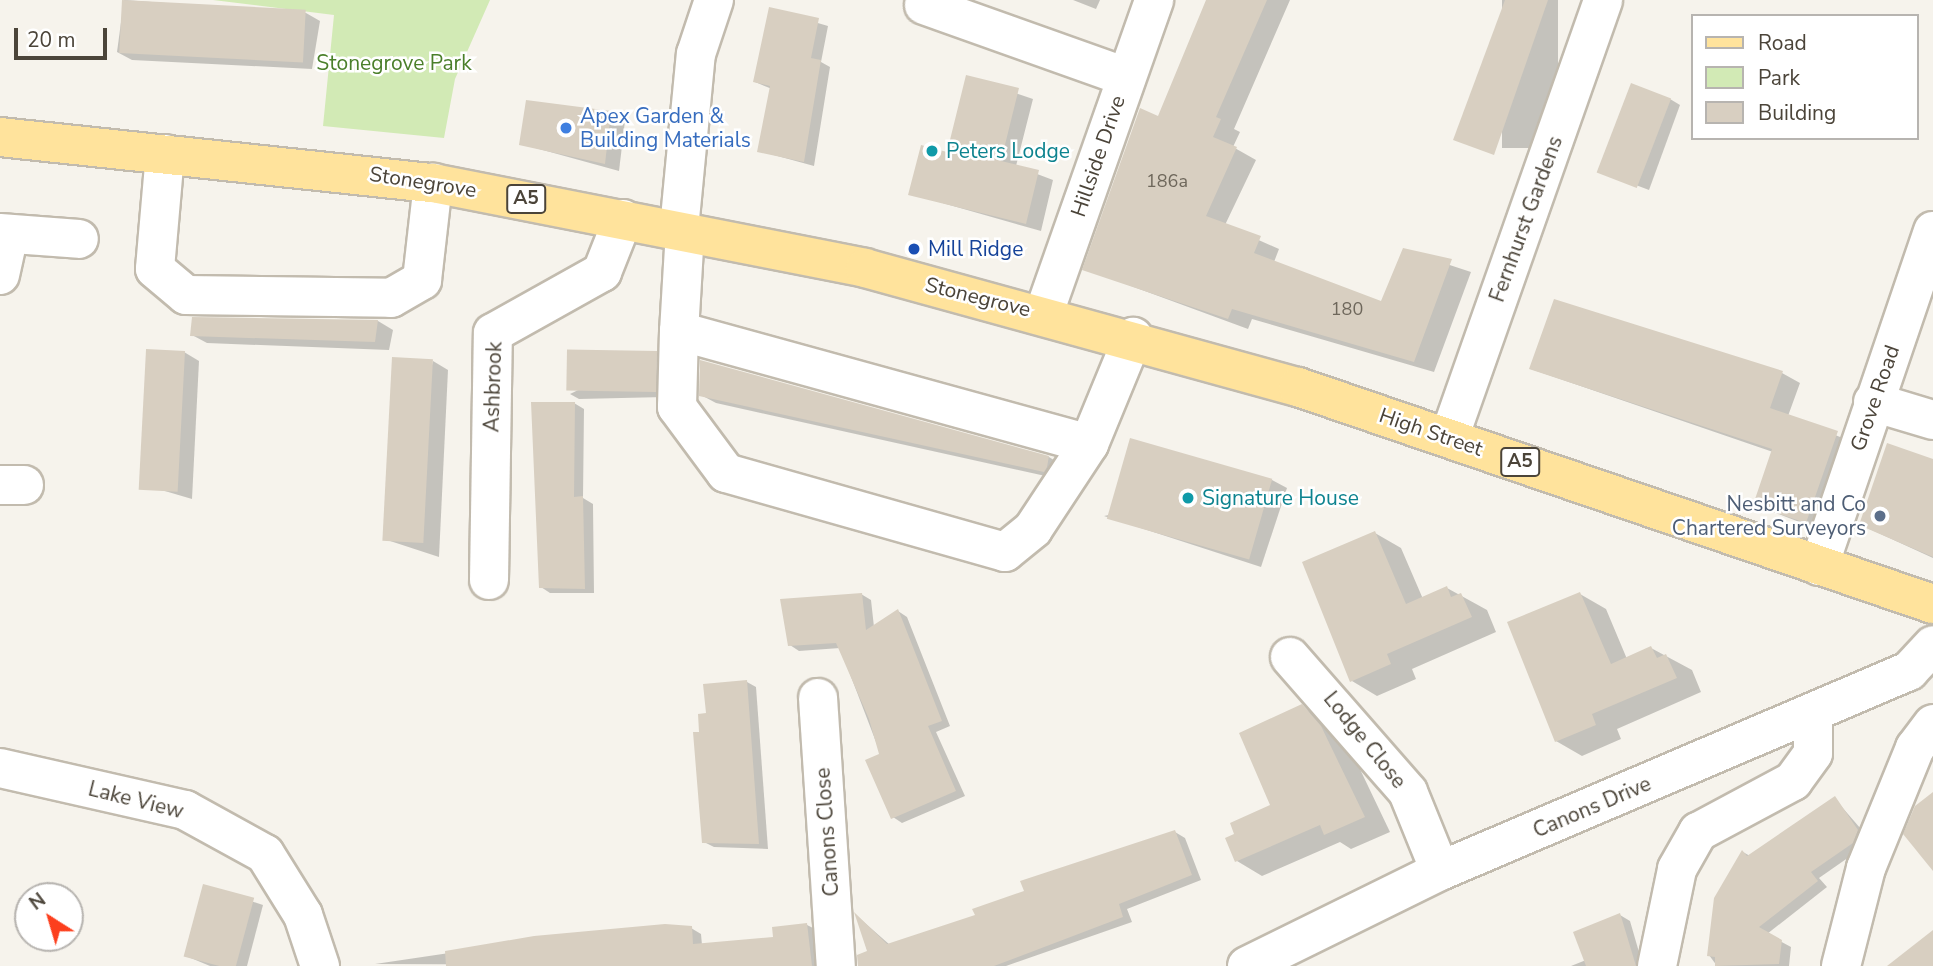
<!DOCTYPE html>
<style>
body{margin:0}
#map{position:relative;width:1933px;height:966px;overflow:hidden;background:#f6f3ec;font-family:"Nunito Sans",sans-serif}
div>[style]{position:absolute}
.green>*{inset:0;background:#d2eab5}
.shadow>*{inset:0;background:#0003;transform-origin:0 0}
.building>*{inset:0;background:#d8cfc1;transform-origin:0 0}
.roads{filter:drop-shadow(2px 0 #c2bbae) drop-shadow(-2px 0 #c2bbae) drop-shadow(0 2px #c2bbae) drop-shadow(0 -2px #c2bbae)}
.minor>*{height:38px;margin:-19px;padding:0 19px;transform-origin:19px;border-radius:19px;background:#fff}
.major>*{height:38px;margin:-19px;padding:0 19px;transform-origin:19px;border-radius:19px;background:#ffe39c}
.dots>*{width:19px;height:19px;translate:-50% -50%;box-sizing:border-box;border:4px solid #fff;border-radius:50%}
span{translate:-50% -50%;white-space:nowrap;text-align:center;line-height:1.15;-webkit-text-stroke:5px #fff;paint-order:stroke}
.number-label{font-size:18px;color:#6e675b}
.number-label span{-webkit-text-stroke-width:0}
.shield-label span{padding:2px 5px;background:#fff;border:2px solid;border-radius:5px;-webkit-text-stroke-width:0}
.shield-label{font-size:19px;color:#4b4439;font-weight:700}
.park-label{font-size:21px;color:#4a7f2a}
.shop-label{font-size:21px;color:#366cbe}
.left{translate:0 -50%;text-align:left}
.culture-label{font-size:21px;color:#0d838f}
.street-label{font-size:21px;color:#4b4439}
.transit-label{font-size:21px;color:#164399}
.service-label{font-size:21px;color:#4e5e75}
.right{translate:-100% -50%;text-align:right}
.legend{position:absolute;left:1691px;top:14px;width:228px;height:126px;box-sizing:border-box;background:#fff;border:2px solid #b7b4b0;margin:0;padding:9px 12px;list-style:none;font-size:21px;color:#4b4439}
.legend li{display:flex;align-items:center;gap:14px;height:35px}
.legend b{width:35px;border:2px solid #b7b4b0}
.north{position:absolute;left:14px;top:882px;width:70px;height:70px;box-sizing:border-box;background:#fff;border:2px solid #b7b4b0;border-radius:50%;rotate:323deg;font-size:19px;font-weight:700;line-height:28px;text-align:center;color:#4b4439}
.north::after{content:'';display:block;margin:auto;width:24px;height:32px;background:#fc3f1d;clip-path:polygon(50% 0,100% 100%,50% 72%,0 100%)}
.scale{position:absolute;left:14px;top:28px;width:93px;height:32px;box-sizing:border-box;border:4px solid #4b4439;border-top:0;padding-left:9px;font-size:21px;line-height:24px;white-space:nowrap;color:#4b4439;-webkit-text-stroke:5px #fff;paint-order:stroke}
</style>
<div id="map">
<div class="green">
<div style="clip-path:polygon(213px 0,490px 0,455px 79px,444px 138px,323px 126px,334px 15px)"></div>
</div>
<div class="shadow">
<div style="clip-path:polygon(124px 0,306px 13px,320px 21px,312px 69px,132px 60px,117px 52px)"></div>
<div style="clip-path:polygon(1073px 0,1100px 0,1096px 9px)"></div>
<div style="clip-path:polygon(1207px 0,1290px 0,1234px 129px,1240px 132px,1233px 147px,1256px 160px,1225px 225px,1279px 249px,1274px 262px,1382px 303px,1404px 250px,1471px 272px,1434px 372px,1252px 319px,1248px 329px,1085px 269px,1159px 118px)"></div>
<div style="left:1502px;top:0;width:56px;height:148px"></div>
<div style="clip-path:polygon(770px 9px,828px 26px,821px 62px,830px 67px,814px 166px,759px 151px,772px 89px,755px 82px)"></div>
<div style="clip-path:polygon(967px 77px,1033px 99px,1016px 166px,1053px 180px,1041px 231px,911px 194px,948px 154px)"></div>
<div style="clip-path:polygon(1670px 99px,1680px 105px,1649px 190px,1604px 173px)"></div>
<div style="clip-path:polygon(610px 112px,625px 121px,619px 171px,521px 144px)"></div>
<div style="clip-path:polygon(194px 319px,378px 321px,393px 330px,389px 350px,207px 343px,192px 335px)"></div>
<div style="clip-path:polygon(184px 352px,199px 361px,192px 499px,141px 484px)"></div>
<div style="clip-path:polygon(656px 352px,666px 358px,665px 397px,579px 399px,570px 394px)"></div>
<div style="clip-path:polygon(433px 361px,448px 370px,439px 557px,387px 540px)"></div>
<div style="clip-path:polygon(1531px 369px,1782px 373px,1800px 383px,1788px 416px,1855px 443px,1825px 532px,1755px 505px,1773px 452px)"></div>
<div style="clip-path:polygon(701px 395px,1049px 457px,1063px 466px,1059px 479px,716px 403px)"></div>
<div style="clip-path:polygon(574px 403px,584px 409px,583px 498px,593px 504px,594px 593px,550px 593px,541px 587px)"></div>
<div style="clip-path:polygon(1933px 461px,1933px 558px,1861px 525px)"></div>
<div style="clip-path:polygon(1272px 480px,1287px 488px,1261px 567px,1104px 516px)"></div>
<div style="clip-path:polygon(1375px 533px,1401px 548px,1423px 599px,1447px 588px,1487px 610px,1496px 632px,1412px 669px,1416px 679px,1377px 696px,1352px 681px)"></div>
<div style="clip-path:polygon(861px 594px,871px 600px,874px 627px,898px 611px,907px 617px,950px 726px,936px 732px,965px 796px,902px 823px,893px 817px,881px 755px,840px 648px,799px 651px,790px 645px)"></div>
<div style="clip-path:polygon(1580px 594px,1606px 609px,1627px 659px,1651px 648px,1692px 670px,1701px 692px,1617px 729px,1621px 739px,1582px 756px,1556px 741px)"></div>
<div style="clip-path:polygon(747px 682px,756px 687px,768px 849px,714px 847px,704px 842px,701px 733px,708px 715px)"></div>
<div style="clip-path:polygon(1302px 706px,1347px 742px,1390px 832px,1351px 849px,1340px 842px,1262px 876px,1237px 861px,1237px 835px,1272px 806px)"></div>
<div style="clip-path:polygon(1835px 799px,1867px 836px,1862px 848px,1819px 878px,1827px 887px,1767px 934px,1791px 947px,1789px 966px,1717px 966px,1709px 955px,1743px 852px,1750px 856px)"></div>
<div style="clip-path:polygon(1175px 832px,1185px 838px,1201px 880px,1127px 909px,1132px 922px,1006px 966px,872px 966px,857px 916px,890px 945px,977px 917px)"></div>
<div style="clip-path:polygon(205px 886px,263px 905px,247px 966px,210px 966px,186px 956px)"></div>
<div style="clip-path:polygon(1620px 915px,1630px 921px,1643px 966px,1571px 966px,1586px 960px)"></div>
<div style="clip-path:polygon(807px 925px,817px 930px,821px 966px,375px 964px,592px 932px,691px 928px,701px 934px,702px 945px,775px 938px)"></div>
</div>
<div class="building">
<div style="left:122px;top:0;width:184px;height:53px;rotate:3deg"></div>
<div style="clip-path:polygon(1206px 0,1267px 0,1216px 117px,1221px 119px,1213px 137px,1237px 147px,1206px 216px,1261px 236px,1254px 253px,1381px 301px,1403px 248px,1452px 259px,1414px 362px,1232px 309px,1228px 319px,1082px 270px,1140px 108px,1158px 116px)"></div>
<div style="clip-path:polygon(1505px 0,1548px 0,1494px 155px,1453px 140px)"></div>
<div style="clip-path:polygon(769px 7px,819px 18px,811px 58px,821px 60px,804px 162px,757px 152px,770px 86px,753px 82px)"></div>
<div style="clip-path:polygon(966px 75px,1019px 88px,1001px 161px,1039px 170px,1026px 224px,908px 195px,921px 145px,947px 152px)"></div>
<div style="left:1631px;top:83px;width:43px;height:96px;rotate:21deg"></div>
<div style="clip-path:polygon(526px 100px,611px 111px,605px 164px,519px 145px)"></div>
<div style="clip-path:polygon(1554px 299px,1783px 371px,1770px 408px,1838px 431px,1806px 523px,1753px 505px,1772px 449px,1529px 369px)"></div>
<div style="clip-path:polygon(192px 317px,378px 320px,375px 342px,190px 336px)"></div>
<div style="left:185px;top:351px;width:141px;height:39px;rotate:93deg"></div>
<div style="left:657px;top:351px;width:41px;height:90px;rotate:91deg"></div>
<div style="left:392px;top:357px;width:41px;height:184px;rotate:3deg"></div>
<div style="clip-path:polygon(700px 360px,1049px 456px,1047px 467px,1044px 472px,699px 396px)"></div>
<div style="clip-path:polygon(531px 402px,575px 402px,574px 497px,583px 496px,585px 589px,539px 588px)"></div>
<div style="left:1130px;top:438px;width:148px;height:84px;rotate:16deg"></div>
<div style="clip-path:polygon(1887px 443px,1933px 459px,1933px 557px,1859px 525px)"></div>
<div style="clip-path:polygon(1375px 531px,1406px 604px,1447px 586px,1451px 597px,1461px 593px,1472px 617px,1387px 654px,1391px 664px,1350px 682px,1302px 562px)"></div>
<div style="clip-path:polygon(1580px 592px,1611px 664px,1651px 646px,1657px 658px,1666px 654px,1677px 678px,1592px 714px,1596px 725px,1555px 742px,1507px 622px)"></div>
<div style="clip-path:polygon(862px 593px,866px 630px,898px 609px,942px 721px,928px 726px,956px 791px,891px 819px,865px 760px,879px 754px,869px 719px,836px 643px,788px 646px,780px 599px)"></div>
<div style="clip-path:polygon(747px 680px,759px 844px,702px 843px,693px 732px,699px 732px,698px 714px,706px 713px,703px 684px)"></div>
<div style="clip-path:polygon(1302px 704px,1321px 726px,1365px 817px,1324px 835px,1320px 825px,1235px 862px,1225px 838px,1234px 834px,1230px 823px,1270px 805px,1239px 733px)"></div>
<div style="clip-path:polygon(1933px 792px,1933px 871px,1903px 834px,1915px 806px)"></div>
<div style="clip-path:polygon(1835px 796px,1858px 830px,1853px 843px,1811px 872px,1818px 881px,1759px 927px,1782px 940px,1779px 964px,1715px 966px,1715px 957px,1707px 956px,1714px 898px,1742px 850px,1747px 856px)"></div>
<div style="clip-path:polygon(1175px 830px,1192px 875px,1119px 904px,1123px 917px,994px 966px,858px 966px,857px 955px,867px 951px,854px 912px,887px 944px,975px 915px,972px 909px,1024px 891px,1020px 881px)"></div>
<div style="left:203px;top:884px;width:53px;height:75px;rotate:15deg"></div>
<div style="clip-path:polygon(1620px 913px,1636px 966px,1586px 966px,1573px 932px)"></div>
<div style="clip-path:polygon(807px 923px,812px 966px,446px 966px,445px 951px,534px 936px,665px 924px,692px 926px,693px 944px,773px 937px,772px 927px)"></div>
<div style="clip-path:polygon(1933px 930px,1933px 966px,1887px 966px)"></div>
</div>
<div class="roads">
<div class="minor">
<div style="left:924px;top:5px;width:214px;rotate:19.6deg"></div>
<div style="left:165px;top:154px;width:115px;rotate:95deg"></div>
<div style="left:155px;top:269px;width:40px;rotate:40deg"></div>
<div style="left:186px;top:295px;width:205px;rotate:0.8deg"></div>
<div style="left:391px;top:298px;width:36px;rotate:-30deg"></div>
<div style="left:422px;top:280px;width:98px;rotate:-83.5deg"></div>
<div style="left:679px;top:229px;width:176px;rotate:-84.5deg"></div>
<div style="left:696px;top:54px;width:57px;rotate:-71.6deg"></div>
<div style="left:685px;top:231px;width:100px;rotate:93.4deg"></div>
<div style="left:679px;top:331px;width:425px;rotate:15.4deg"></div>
<div style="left:1089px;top:444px;width:116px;rotate:-67.6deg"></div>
<div style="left:0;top:233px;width:79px;rotate:4.3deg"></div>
<div style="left:0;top:275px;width:42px;rotate:-77.6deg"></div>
<div style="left:1044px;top:313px;width:332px;rotate:-70.6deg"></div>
<div style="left:679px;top:331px;width:76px;rotate:91.5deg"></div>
<div style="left:677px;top:407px;width:82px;rotate:53.4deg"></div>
<div style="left:726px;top:473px;width:290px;rotate:15.8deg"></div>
<div style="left:1005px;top:552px;width:36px;rotate:-39deg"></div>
<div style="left:1033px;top:529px;width:102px;rotate:-56.6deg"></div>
<div style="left:1873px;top:402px;width:63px;rotate:16.7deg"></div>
<div style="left:1449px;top:438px;width:464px;rotate:-70.6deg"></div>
<div style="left:0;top:485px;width:24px"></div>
<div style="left:1819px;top:566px;width:354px;rotate:-71.2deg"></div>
<div style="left:489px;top:580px;width:247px;rotate:-89.1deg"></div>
<div style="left:493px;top:333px;width:125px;rotate:-29.2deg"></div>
<div style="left:602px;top:272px;width:57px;rotate:-68.4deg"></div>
<div style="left:1290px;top:657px;width:179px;rotate:48.8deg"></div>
<div style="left:1408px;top:792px;width:85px;rotate:67.9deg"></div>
<div style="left:818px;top:698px;width:269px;rotate:86.2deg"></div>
<div style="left:0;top:768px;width:190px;rotate:12.8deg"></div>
<div style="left:185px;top:810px;width:91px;rotate:28.8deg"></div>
<div style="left:265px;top:854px;width:72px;rotate:58.1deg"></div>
<div style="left:303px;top:915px;width:54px;rotate:71.6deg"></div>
<div style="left:1247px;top:966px;width:215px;rotate:-26.2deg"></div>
<div style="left:1440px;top:871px;width:510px;rotate:-23.1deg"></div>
<div style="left:1909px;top:671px;width:35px;rotate:-47deg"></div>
<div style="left:1657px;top:966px;width:99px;rotate:-78.3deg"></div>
<div style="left:1677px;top:869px;width:43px;rotate:-60.4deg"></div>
<div style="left:1698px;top:832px;width:108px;rotate:-28.2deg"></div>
<div style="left:1793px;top:781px;width:34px;rotate:-54deg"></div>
<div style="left:1813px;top:753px;width:40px;rotate:-90deg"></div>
<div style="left:1841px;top:966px;width:101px;rotate:-75.7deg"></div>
<div style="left:1866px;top:868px;width:130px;rotate:-67.8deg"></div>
<div style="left:1915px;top:748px;width:30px;rotate:-53deg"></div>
</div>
<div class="major">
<div style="left:0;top:137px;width:435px;rotate:6.1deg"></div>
<div style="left:433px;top:183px;width:440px;rotate:11.1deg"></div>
<div style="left:865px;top:268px;width:449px;rotate:15.4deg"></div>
<div style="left:1298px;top:387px;width:671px;rotate:18.87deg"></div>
</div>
</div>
<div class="dots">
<div style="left:566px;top:128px;background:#3f7fe0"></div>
<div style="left:932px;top:151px;background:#0f9aa8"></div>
<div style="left:914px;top:249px;background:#1a4fb4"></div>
<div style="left:1188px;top:498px;background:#0f9aa8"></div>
<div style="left:1880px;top:516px;background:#5c6f8a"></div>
</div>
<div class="number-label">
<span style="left:1167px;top:181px">186a</span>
<span style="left:1347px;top:309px">180</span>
</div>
<div class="shield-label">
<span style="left:526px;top:199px">A5</span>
<span style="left:1520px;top:462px">A5</span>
</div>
<div class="park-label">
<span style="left:394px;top:63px">Stonegrove Park</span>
</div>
<div class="shop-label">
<span class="left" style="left:580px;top:128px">Apex Garden &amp;<br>Building Materials</span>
</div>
<div class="culture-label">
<span class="left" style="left:946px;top:151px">Peters Lodge</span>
<span class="left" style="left:1202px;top:498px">Signature House</span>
</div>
<div class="street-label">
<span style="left:1098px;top:156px;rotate:-71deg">Hillside Drive</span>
<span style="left:423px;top:182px;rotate:9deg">Stonegrove</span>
<span style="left:1526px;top:219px;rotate:-70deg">Fernhurst Gardens</span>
<span style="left:978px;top:297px;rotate:14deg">Stonegrove</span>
<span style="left:493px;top:387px;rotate:-88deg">Ashbrook</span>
<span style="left:1875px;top:398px;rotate:-71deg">Grove Road</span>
<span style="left:1431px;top:432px;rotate:19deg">High Street</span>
<span style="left:1365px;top:740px;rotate:51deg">Lodge Close</span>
<span style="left:136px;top:800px;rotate:14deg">Lake View</span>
<span style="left:1592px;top:807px;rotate:-23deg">Canons Drive</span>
<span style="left:827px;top:832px;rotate:-94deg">Canons Close</span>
</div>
<div class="transit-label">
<span class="left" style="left:928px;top:249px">Mill Ridge</span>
</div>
<div class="service-label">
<span class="right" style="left:1866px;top:516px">Nesbitt and Co<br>Chartered Surveyors</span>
</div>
<ul class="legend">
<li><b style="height:9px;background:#ffe39c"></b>Road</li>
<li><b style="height:19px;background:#d2eab5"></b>Park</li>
<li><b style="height:19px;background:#d8cfc1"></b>Building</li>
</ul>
<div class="north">N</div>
<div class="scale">20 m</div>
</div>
